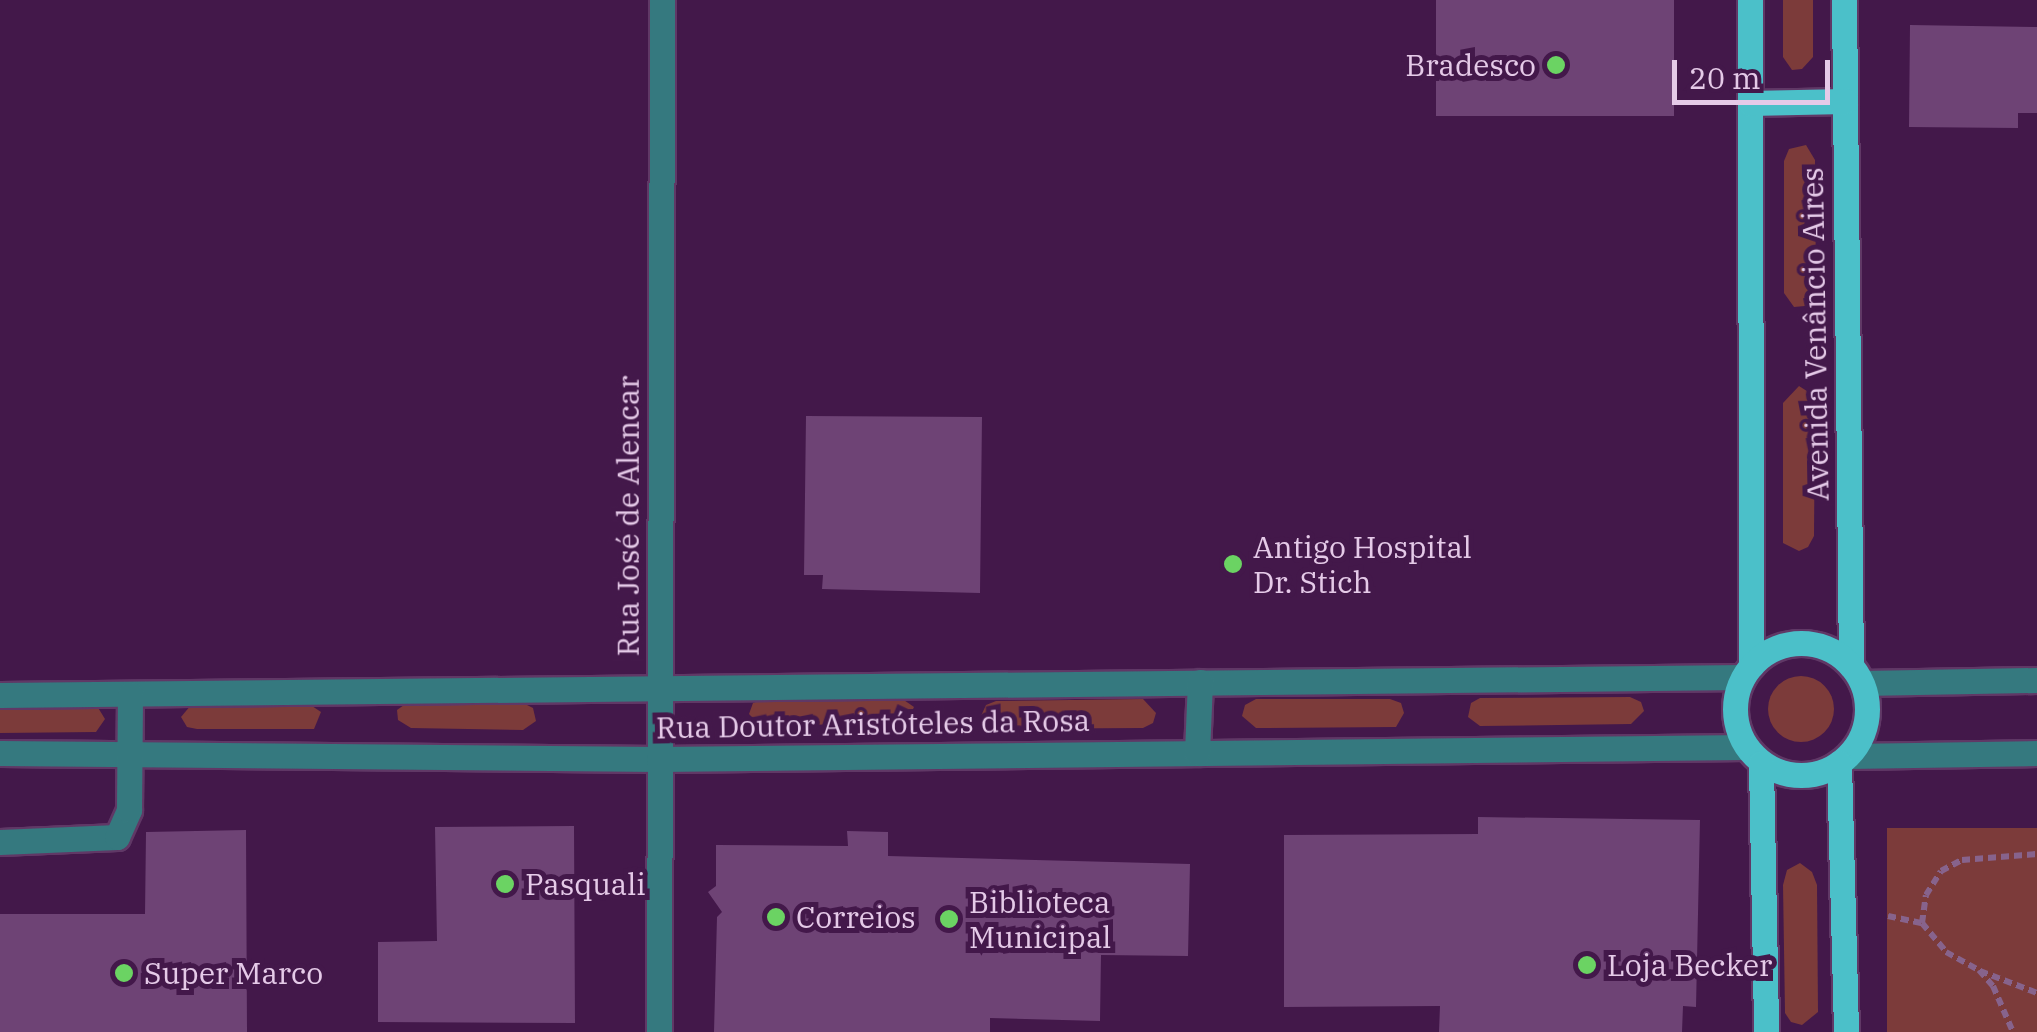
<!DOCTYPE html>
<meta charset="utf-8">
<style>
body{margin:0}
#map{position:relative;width:2037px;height:1032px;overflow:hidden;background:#43184a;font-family:"IBM Plex Serif",serif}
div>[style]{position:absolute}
.green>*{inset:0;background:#7c3b3a;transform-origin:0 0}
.round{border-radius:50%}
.building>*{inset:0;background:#6e4375;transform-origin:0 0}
.path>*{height:6px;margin-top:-3px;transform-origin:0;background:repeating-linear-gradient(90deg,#87638c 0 8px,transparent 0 13px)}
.roads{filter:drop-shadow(2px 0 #603866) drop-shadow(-2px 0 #603866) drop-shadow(0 2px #603866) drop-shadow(0 -2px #603866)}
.minor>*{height:25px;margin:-12.5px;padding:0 12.5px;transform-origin:12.5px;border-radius:12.5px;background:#35797f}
.major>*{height:25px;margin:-12.5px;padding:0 12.5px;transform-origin:12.5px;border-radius:12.5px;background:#4bc0c9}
.major>.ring{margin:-12.5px;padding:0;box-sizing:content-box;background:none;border:25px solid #4bc0c9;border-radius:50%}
.dots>*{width:28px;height:28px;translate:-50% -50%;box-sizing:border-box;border:5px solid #43184a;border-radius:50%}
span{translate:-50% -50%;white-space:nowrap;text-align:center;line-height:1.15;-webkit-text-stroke:10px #43184a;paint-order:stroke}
.poi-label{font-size:30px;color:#e5cae8}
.right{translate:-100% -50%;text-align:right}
.left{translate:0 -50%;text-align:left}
.street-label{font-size:30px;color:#e5cae8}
.scale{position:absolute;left:1672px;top:60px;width:158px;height:45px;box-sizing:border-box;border:5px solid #e5cae8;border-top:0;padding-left:12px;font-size:30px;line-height:35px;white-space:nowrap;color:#e5cae8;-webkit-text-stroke:8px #43184a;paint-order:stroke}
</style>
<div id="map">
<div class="green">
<div style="clip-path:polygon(1783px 0,1813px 0,1813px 57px,1802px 69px,1792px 70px,1783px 57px)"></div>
<div style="clip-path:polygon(1806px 145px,1815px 160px,1816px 293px,1805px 306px,1794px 307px,1784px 293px,1784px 161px,1789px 149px)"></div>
<div style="clip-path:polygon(1799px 386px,1810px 393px,1815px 403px,1814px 536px,1808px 547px,1799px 551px,1783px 543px,1783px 403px)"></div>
<div class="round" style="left:1768px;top:676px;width:66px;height:66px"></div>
<div style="clip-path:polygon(1630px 697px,1641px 702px,1644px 711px,1631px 724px,1480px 726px,1468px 717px,1471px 703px,1480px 698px)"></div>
<div style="clip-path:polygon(901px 698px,914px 707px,906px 724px,759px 725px,749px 714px,753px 703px,764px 699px)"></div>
<div style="clip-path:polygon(1143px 699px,1156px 713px,1153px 723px,1143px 728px,996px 729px,986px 726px,981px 716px,986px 705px,996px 701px)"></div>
<div style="clip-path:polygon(1256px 699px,1390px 699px,1401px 703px,1404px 713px,1396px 727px,1256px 728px,1242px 716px,1245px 705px)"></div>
<div style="clip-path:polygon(411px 700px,523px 703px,533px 708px,536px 721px,523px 730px,411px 728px,398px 720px,397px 710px)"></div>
<div style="clip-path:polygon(309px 704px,321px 712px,314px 729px,197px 729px,187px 727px,181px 717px,191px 705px)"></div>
<div style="clip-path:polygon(0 705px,97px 706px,105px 719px,96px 732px,0 733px)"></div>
<div style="left:2037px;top:828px;width:204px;height:150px;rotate:90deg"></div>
<div style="clip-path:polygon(1800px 863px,1812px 872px,1817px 885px,1818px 1012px,1802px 1025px,1791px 1022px,1785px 1013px,1783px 885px,1787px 870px)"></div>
</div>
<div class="building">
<div style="left:1436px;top:0;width:238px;height:116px"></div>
<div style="clip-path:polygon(1910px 25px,2037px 27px,2037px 113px,2018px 113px,2018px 128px,1909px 127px)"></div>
<div style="clip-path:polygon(806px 416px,982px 417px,980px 593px,822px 589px,823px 575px,804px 575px)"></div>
<div style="clip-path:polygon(1478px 817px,1700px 820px,1696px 1007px,1683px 1006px,1682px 1032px,1439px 1032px,1440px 1006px,1284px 1007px,1284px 835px,1478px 834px)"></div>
<div style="clip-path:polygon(574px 826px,575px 1023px,378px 1022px,378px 942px,437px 941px,435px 827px)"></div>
<div style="clip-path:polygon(246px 830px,247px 1032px,0 1032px,0 914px,145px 914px,146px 832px)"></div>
<div style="clip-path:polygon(847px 831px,888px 832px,888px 856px,1190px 864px,1188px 956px,1101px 955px,1100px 1021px,990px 1018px,990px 1032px,714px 1032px,717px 917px,722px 912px,708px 892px,716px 886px,716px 845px,848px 846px)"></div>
</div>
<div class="path">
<div style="left:1888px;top:916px;width:35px;rotate:12deg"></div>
<div style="left:1922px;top:923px;width:38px;rotate:50deg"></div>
<div style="left:1946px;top:952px;width:38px;rotate:29deg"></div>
<div style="left:1979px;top:970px;width:21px;rotate:49deg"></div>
<div style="left:1993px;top:986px;width:50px;rotate:66.5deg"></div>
<div style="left:1922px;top:923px;width:28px;rotate:-82deg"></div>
<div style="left:1926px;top:895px;width:28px;rotate:-58deg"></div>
<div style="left:1941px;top:871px;width:24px;rotate:-28deg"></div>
<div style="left:1962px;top:860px;width:75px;rotate:-4.6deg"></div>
<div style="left:1980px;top:971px;width:61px;rotate:21.1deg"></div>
</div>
<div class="roads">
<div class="minor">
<div style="left:1862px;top:683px;width:175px;rotate:-1deg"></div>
<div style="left:0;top:695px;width:1743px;rotate:-0.59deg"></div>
<div style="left:0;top:753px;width:659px;rotate:0.52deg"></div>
<div style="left:659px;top:759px;width:1087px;rotate:-0.63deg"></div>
<div style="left:1197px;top:753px;width:71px;rotate:-87.6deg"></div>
<div style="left:1849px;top:756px;width:188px;rotate:-0.9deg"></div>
<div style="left:0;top:842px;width:117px;rotate:-2.4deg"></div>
<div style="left:117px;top:837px;width:30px;rotate:-66deg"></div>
<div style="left:129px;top:810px;width:116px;rotate:-89.5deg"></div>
<div style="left:659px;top:1032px;width:1032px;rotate:-89.83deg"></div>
</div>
<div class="major">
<div style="left:1750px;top:0;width:666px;rotate:89.91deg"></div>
<div style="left:1844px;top:0;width:666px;rotate:89.4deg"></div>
<div style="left:1750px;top:103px;width:95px;rotate:-1.2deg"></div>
<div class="ring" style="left:1735px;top:643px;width:107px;height:107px"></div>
<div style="left:1761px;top:763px;width:269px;rotate:88.9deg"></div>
<div style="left:1839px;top:763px;width:269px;rotate:88.5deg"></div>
</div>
</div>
<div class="dots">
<div style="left:1556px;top:65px;background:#6bd363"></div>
<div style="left:1233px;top:564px;background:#6bd363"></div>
<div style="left:505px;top:884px;background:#6bd363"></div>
<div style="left:776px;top:917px;background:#6bd363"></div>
<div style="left:949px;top:919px;background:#6bd363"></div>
<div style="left:1587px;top:965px;background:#6bd363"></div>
<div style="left:124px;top:973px;background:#6bd363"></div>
</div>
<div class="poi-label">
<span class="right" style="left:1536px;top:65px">Bradesco</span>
<span class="left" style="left:1253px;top:564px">Antigo Hospital<br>Dr. Stich</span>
<span class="left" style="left:525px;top:884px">Pasquali</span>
<span class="left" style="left:969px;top:919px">Biblioteca<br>Municipal</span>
<span class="left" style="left:796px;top:917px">Correios</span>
<span class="left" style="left:1607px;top:965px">Loja Becker</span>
<span class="left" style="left:144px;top:973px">Super Marco</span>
</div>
<div class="street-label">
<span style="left:1815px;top:334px;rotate:-91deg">Avenida Venâncio Aires</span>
<span style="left:628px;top:516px;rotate:-90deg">Rua José de Alencar</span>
<span style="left:873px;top:724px;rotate:-1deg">Rua Doutor Aristóteles da Rosa</span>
</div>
<div class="scale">20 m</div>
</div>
